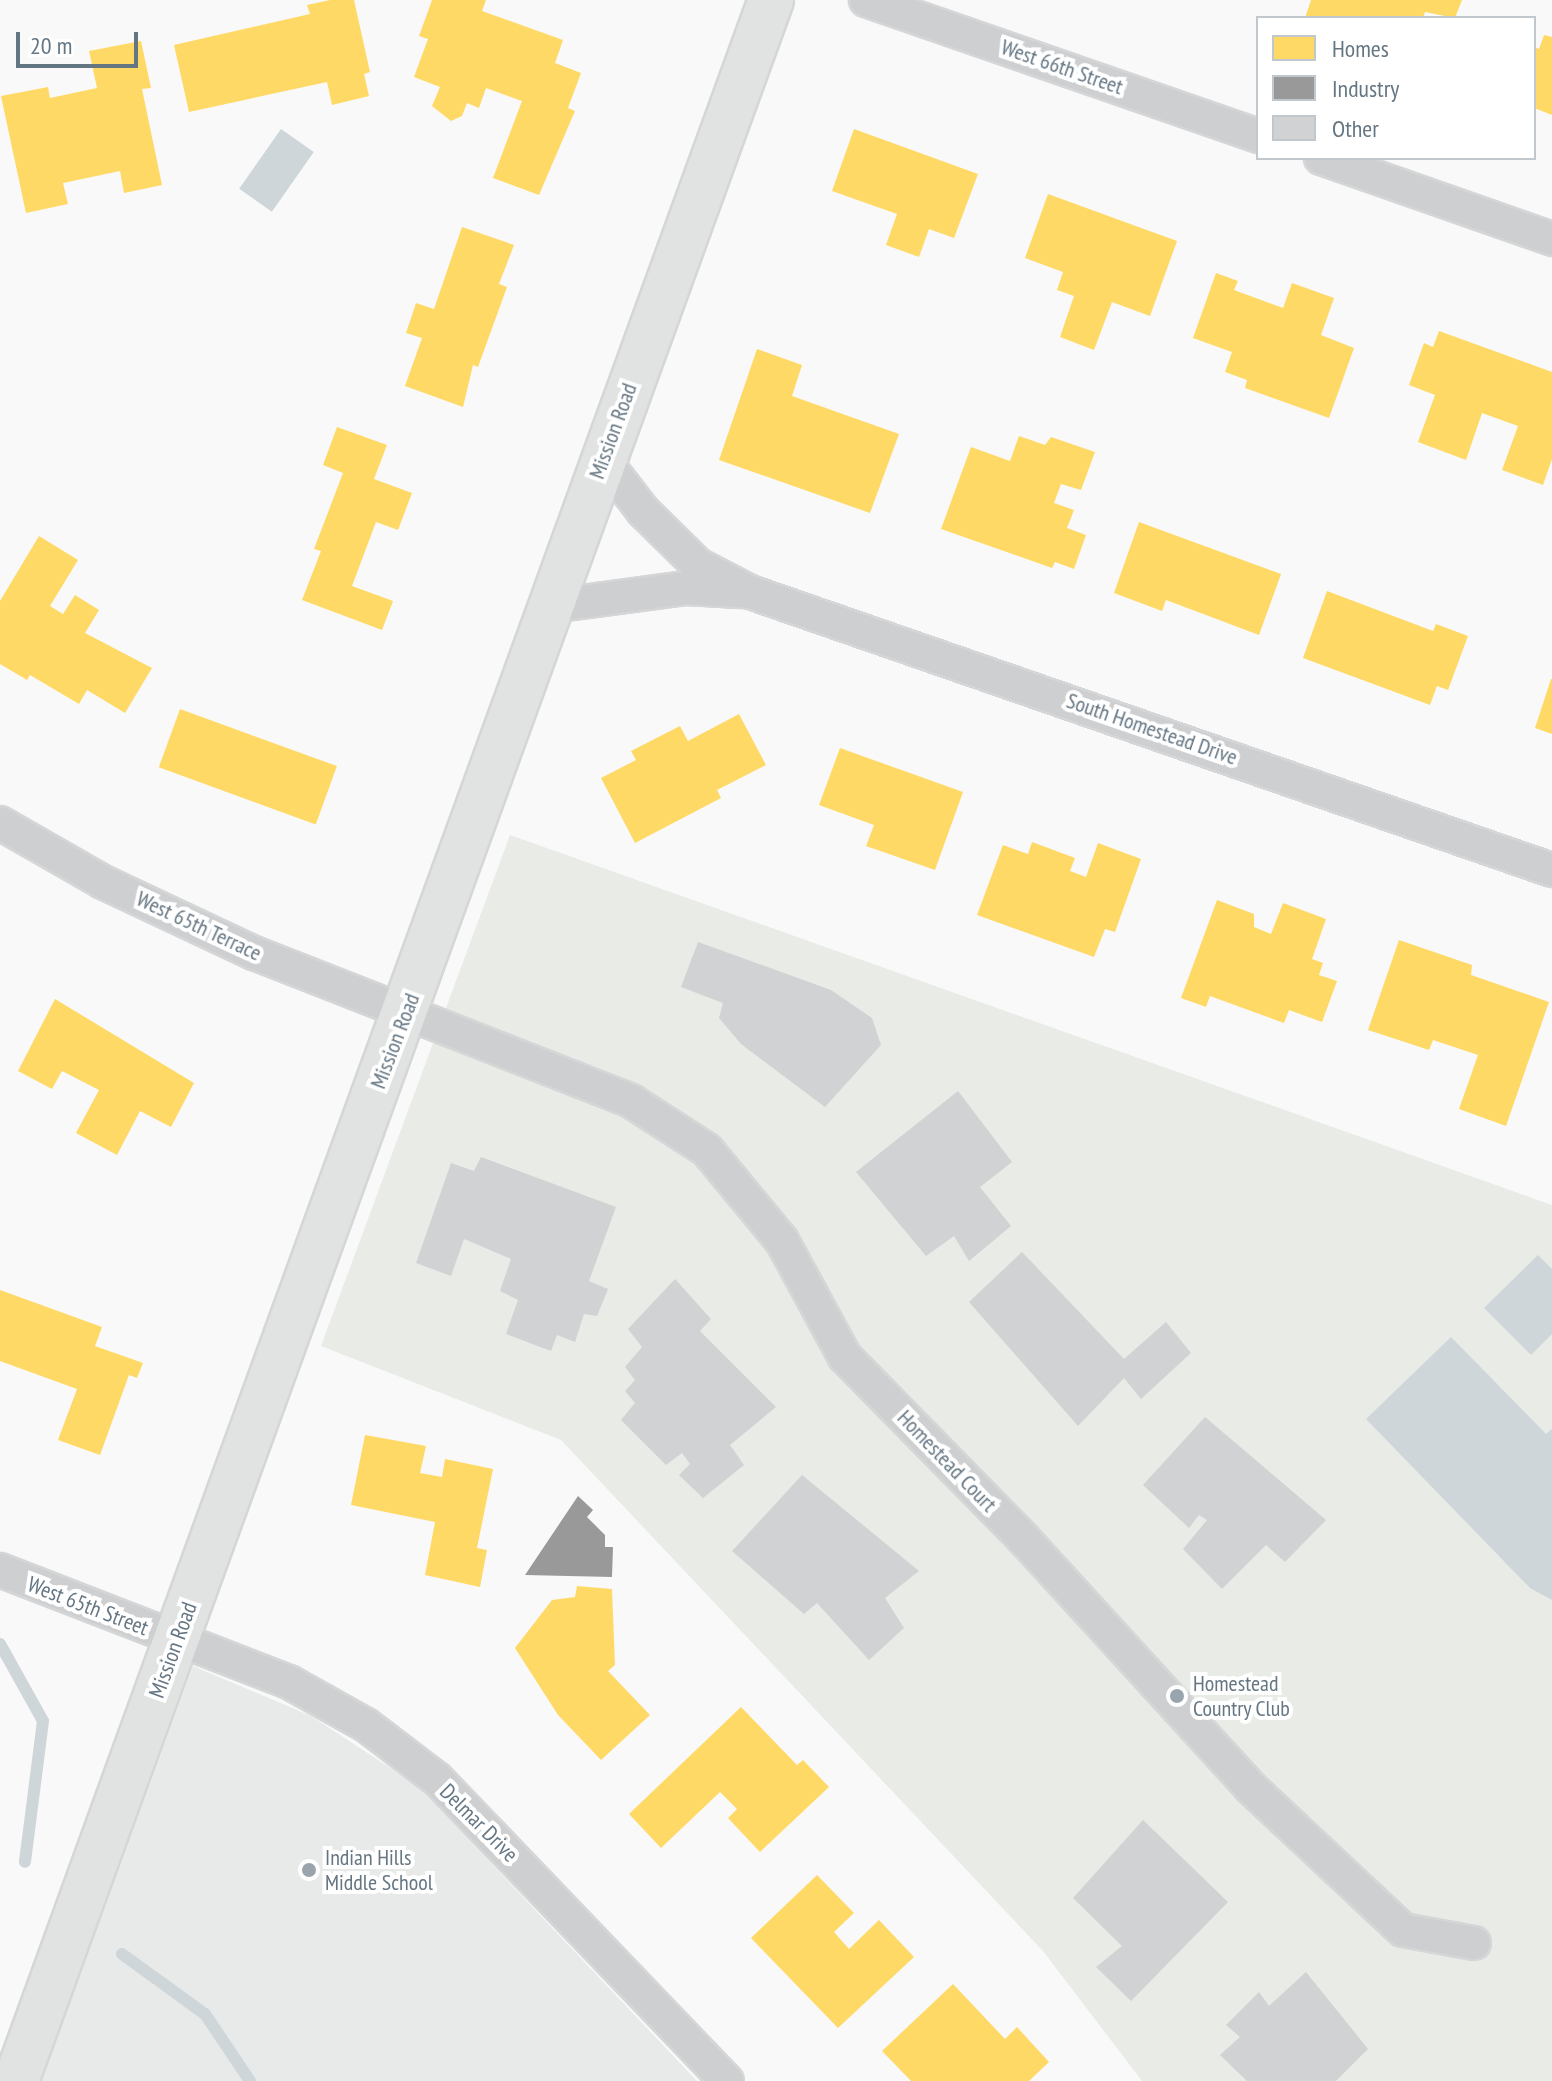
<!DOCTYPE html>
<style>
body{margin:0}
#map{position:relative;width:1552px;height:2081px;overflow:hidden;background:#f9f9f9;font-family:"PT Sans Narrow",sans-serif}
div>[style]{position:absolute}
.built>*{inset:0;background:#e8e9e9}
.green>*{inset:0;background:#e8ebe6}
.water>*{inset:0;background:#ced6d9;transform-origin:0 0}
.homes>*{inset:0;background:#ffd966;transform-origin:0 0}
.industry>*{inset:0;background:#999}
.stream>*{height:12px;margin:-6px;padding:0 6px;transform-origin:6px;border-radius:6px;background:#ced6d9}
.building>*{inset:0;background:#d0d2d3}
.roads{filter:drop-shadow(2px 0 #d5d6d7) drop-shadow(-2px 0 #d5d6d7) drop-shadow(0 2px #d5d6d7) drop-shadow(0 -2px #d5d6d7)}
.minor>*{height:32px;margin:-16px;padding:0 16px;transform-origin:16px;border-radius:16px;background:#cecfd0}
.secondary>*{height:44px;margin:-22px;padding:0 22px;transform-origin:22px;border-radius:22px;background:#e1e2e2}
.dots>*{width:22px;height:22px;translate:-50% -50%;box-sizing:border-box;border:4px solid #fff;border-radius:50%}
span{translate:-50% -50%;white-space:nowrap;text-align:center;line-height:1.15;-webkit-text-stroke:8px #fff;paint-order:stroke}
.street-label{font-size:22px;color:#657683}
.poi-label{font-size:22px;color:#657683}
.left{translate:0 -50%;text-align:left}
.legend{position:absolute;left:1256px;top:16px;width:280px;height:144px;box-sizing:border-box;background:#fff;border:2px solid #c1c8cd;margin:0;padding:10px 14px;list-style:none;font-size:24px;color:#657683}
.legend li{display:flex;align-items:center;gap:16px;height:40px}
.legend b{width:40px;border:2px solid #c1c8cd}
.scale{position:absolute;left:16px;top:32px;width:122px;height:36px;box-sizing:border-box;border:4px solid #657683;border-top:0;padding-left:10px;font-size:24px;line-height:28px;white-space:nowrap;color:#657683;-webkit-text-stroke:6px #fff;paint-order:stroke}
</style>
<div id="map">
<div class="built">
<div style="clip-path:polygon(193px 1666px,311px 1716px,418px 1786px,697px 2081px,42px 2081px)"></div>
</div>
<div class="green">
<div style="clip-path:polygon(510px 835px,1552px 1205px,1552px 2081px,1142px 2081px,1043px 1951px,561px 1440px,321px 1346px)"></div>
</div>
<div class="water">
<div style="left:281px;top:129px;width:40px;height:73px;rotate:35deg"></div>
<div style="clip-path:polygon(1538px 1255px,1552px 1269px,1552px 1334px,1531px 1355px,1484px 1308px)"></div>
<div style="clip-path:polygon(1451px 1337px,1546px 1434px,1552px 1429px,1552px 1600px,1530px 1588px,1366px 1419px)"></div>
</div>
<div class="homes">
<div style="clip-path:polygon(330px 0,354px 0,370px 72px,364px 74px,369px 96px,332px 105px,327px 82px,189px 112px,174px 45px,310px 14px,307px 5px)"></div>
<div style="clip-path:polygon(432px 0,486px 0,482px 11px,563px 40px,555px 63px,581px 73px,568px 108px,575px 111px,539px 195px,493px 178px,522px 101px,486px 88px,479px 108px,467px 103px,462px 116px,451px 121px,432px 106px,440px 87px,414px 77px,428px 39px,419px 36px)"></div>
<div style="clip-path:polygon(1311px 0,1462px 0,1455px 18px,1425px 12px,1423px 18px,1305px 18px)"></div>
<div style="clip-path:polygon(1544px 35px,1552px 37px,1552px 115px,1534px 108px,1534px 47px,1539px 49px)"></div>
<div style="clip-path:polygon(141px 41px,151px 88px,142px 89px,162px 185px,124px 193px,120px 171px,63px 183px,68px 204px,26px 213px,1px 96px,48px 87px,50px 98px,97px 88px,89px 51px)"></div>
<div style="clip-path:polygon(854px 129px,978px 174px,954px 238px,929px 229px,919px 257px,886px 245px,897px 214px,832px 191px)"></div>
<div style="clip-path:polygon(1048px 194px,1177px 241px,1150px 316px,1112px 302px,1094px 350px,1060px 337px,1074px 296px,1057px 290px,1063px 272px,1025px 258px)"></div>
<div style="clip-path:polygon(462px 227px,514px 245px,499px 284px,507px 287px,478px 367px,473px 365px,463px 407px,405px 386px,422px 338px,406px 333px,416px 303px,434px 309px)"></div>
<div style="clip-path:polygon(1216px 273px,1238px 281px,1234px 290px,1283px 308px,1292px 283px,1334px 298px,1321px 335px,1354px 348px,1329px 418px,1245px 388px,1247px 380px,1225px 372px,1232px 352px,1193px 338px)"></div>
<div style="clip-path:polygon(1439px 331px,1552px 372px,1552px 459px,1543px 485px,1502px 470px,1518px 426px,1482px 413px,1466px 460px,1418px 442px,1435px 395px,1409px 385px,1424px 343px,1433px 347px)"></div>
<div style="clip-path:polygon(757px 349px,802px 365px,792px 396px,899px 434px,870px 513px,719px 460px)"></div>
<div style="clip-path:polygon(337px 427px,387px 445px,374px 479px,412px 493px,398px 530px,376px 522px,352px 586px,393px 601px,382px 630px,302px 600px,321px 551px,314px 549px,343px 473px,323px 465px)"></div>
<div style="clip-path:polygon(1019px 436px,1045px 445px,1051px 437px,1095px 452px,1081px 490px,1061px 484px,1054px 503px,1074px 510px,1067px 528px,1086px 535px,1074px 569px,1055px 562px,1052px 568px,941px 529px,971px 447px,1010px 461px)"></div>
<div style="clip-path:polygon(1139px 522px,1281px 574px,1259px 635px,1166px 600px,1162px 611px,1114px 593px)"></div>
<div style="clip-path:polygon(39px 536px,78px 560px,50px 606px,63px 614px,75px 595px,99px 610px,85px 633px,152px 668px,125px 713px,87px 690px,79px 704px,30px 675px,27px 680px,0 664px,0 601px)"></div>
<div style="clip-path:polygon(1327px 591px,1433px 631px,1436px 624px,1468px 636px,1448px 690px,1437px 686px,1430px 705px,1303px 658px)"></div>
<div style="clip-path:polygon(1551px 679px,1552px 679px,1552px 734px,1535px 728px)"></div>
<div style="left:180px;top:709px;width:167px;height:62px;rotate:20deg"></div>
<div style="clip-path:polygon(739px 714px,766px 765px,717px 790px,721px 798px,635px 843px,601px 778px,636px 760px,631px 751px,680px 726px,688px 741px)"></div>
<div style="clip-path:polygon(840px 748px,963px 792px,935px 870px,866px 846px,874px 825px,819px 805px)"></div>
<div style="clip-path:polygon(1032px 842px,1075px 858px,1070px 871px,1086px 877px,1098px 843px,1141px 859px,1115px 932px,1105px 929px,1094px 957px,977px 915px,1003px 845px,1028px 854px)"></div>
<div style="clip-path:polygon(1217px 900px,1254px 914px,1254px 927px,1271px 934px,1283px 903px,1326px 919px,1312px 959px,1323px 963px,1319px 975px,1337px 981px,1322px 1022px,1289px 1010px,1284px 1023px,1210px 996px,1206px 1007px,1181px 998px)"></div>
<div style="clip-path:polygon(1399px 940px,1472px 965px,1471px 975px,1549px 1002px,1506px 1126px,1459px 1109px,1478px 1055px,1433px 1040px,1429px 1050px,1368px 1030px)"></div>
<div style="clip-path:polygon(55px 999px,194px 1083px,171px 1127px,140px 1111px,117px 1155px,76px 1133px,99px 1090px,62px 1071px,52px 1089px,18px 1071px)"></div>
<div style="clip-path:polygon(0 1290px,102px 1327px,95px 1346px,143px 1363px,137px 1378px,129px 1375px,100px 1455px,58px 1440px,77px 1389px,0 1361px)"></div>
<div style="clip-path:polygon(365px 1435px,426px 1446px,420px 1473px,442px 1477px,445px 1459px,493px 1469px,477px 1548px,487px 1550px,480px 1587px,425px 1575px,435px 1522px,351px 1505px)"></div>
<div style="clip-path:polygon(577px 1586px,612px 1589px,615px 1665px,608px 1671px,650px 1715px,601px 1760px,558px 1715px,515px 1648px,552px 1600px,575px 1597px)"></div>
<div style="clip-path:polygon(741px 1707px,797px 1765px,803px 1760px,829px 1787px,760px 1852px,728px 1818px,737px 1809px,720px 1792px,661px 1848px,629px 1814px)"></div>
<div style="clip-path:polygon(817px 1875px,854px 1913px,834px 1932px,849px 1949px,879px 1920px,914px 1957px,838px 2028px,751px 1938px)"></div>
<div style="clip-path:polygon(953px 1984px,1005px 2039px,1017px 2027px,1049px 2062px,1029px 2081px,911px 2081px,882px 2051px)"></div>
</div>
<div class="industry">
<div style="clip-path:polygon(578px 1496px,593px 1510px,587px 1517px,605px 1535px,605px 1547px,613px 1547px,612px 1577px,525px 1575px)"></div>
</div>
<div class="stream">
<div style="left:0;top:1644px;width:88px;rotate:60.8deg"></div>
<div style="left:43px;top:1721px;width:142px;rotate:97.3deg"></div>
<div style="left:122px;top:1954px;width:102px;rotate:35.9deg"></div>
<div style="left:205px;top:2014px;width:81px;rotate:56.1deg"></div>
</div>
<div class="building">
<div style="clip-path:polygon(698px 942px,831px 990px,872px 1018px,881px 1045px,825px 1107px,741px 1044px,719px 1018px,723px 1003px,681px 987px)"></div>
<div style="clip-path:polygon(958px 1091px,1012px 1162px,980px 1187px,1011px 1226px,969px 1261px,954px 1236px,926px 1256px,856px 1172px)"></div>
<div style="clip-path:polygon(481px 1157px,616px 1207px,589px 1281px,608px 1289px,597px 1316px,584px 1314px,575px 1342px,557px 1335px,551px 1351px,506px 1334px,518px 1300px,500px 1291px,511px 1259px,464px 1239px,451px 1276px,416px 1263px,451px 1163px,474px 1171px)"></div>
<div style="clip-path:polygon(1022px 1252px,1124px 1359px,1166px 1322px,1191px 1353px,1141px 1399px,1124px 1378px,1078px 1426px,969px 1302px)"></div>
<div style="clip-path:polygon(675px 1279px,711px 1319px,700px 1331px,776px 1407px,730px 1445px,744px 1465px,703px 1498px,679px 1475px,690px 1464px,682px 1453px,666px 1465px,621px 1420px,635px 1403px,625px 1391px,635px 1380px,625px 1367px,642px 1347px,628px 1329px)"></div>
<div style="clip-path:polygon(1205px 1417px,1326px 1520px,1285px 1562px,1266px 1545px,1222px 1589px,1183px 1549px,1207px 1520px,1199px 1515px,1189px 1528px,1143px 1485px)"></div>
<div style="clip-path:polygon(802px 1475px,919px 1571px,885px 1598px,904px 1628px,869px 1660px,817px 1603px,804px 1614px,732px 1551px)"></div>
<div style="clip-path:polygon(1143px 1820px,1228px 1902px,1131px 2001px,1096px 1967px,1122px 1946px,1073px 1898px)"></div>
<div style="clip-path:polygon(1306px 1972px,1368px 2049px,1336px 2081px,1247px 2081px,1220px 2055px,1240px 2037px,1226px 2025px,1259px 1992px,1269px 2006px)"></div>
</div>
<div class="roads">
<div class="minor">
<div style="left:866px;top:0;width:415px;rotate:19.1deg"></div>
<div style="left:1321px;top:158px;width:245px;rotate:19.3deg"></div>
<div style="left:603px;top:459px;width:66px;rotate:52.4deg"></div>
<div style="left:643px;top:511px;width:77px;rotate:44.5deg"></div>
<div style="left:698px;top:565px;width:59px;rotate:27.4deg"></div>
<div style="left:750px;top:592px;width:849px;rotate:19.12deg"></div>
<div style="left:552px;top:606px;width:134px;rotate:-7.7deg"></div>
<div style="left:685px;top:588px;width:54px;rotate:3.2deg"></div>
<div style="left:0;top:823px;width:119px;rotate:29.8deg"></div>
<div style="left:103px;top:882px;width:167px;rotate:25.2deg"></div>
<div style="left:254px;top:953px;width:405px;rotate:21.4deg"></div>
<div style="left:631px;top:1101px;width:90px;rotate:32.8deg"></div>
<div style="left:707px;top:1150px;width:118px;rotate:50.5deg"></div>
<div style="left:782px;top:1241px;width:132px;rotate:61.5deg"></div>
<div style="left:845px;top:1357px;width:254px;rotate:45.5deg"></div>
<div style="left:1023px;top:1538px;width:337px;rotate:47.6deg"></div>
<div style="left:1250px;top:1787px;width:209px;rotate:43.1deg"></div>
<div style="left:1403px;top:1930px;width:72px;rotate:10.4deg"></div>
<div style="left:0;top:1570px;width:310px;rotate:21.2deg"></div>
<div style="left:289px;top:1682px;width:88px;rotate:29.2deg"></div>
<div style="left:366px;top:1725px;width:89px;rotate:37.3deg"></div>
<div style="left:437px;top:1779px;width:419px;rotate:46.2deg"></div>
</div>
<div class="secondary">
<div style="left:16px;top:2081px;width:2214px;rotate:-70.06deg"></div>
</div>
</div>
<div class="dots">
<div style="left:1177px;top:1696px;background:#99a4ac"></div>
<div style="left:309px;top:1870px;background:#99a4ac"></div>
</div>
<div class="street-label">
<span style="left:1062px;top:67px;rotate:19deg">West 66th Street</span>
<span style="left:613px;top:431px;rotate:-70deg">Mission Road</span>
<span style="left:1152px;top:729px;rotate:19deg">South Homestead Drive</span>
<span style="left:199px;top:926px;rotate:25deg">West 65th Terrace</span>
<span style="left:395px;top:1041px;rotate:-69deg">Mission Road</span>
<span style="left:947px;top:1461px;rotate:46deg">Homestead Court</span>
<span style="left:88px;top:1606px;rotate:21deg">West 65th Street</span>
<span style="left:173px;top:1650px;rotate:-70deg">Mission Road</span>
<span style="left:479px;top:1823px;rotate:45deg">Delmar Drive</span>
</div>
<div class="poi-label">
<span class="left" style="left:1193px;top:1696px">Homestead<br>Country Club</span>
<span class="left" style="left:325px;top:1870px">Indian Hills<br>Middle School</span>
</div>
<ul class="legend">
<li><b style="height:22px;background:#ffd966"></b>Homes</li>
<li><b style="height:22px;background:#999"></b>Industry</li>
<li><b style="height:22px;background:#d0d2d3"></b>Other</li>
</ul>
<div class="scale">20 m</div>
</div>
